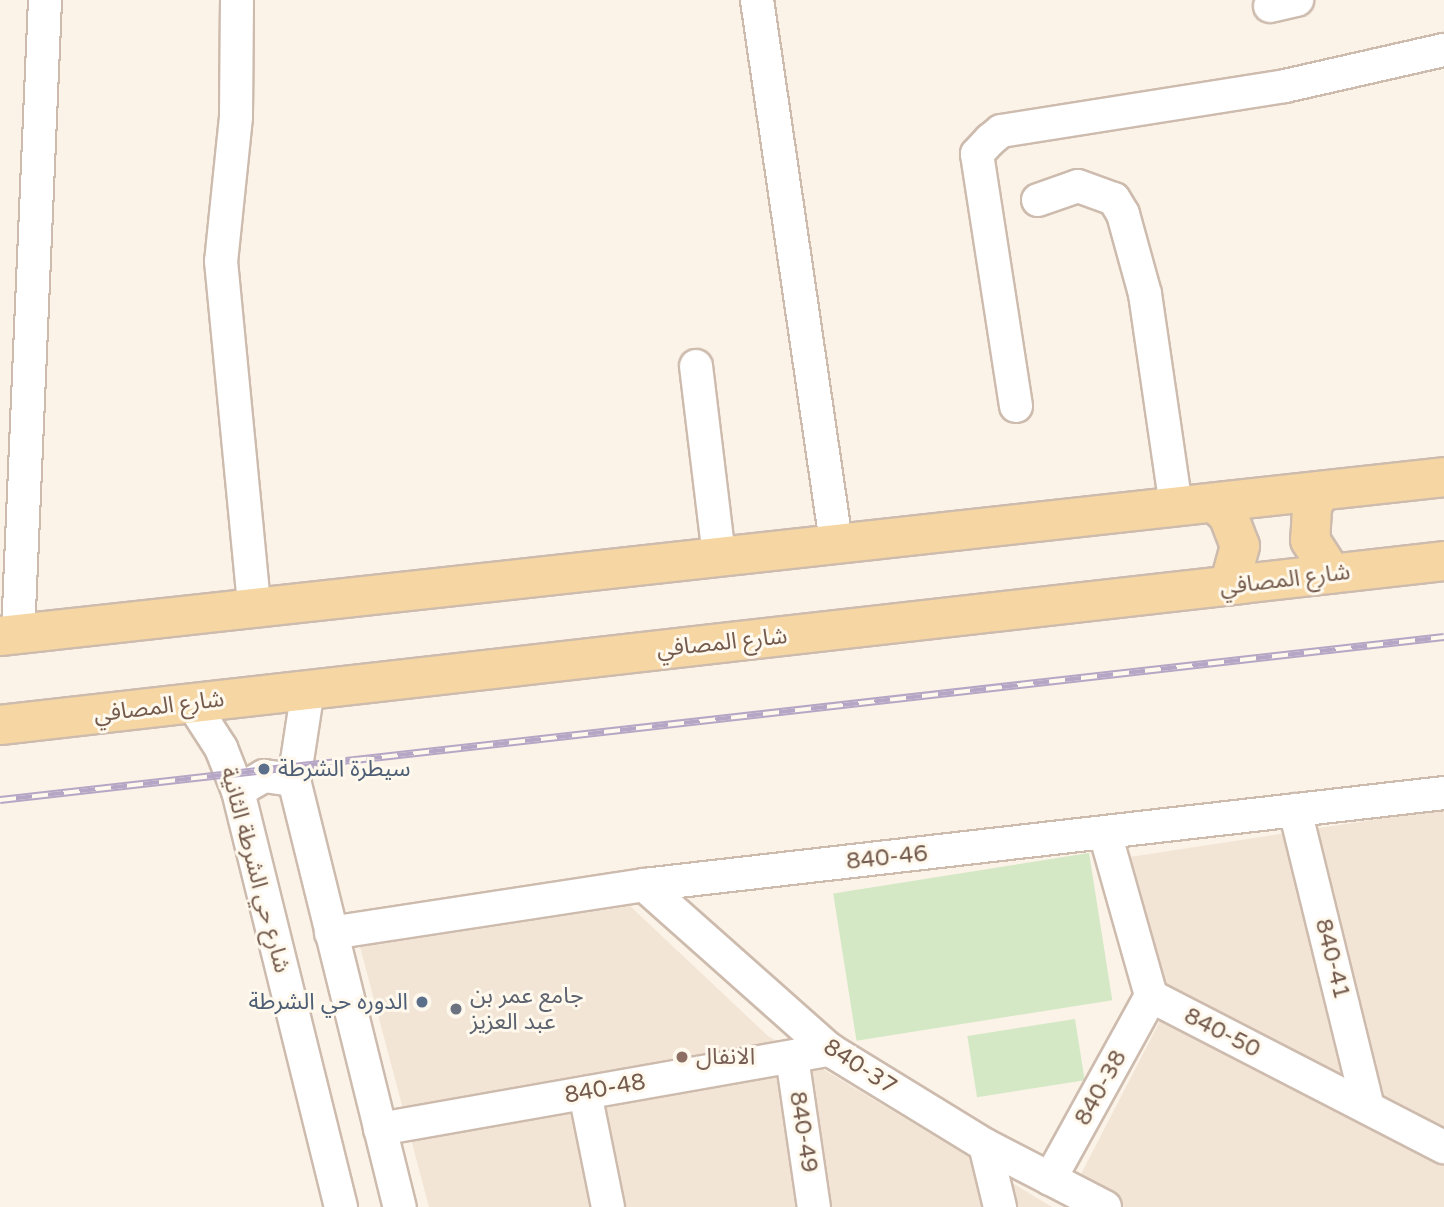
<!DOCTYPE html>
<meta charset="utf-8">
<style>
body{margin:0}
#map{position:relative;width:1444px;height:1207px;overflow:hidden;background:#fbf3e7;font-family:"Varela Round","Noto Sans Arabic",sans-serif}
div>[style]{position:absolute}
.residential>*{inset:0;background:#f3e5d6}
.green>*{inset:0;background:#d4e8c6;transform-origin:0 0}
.roads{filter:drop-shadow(2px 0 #cdbbae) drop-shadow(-2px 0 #cdbbae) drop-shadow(0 2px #cdbbae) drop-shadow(0 -2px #cdbbae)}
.minor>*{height:32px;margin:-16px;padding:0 16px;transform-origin:16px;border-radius:16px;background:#fff}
.major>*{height:38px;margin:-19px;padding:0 19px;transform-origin:19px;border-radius:19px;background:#f6d7a3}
.rail>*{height:8px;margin-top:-4px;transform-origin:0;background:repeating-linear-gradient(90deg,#fef8ed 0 16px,#b6a6c5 0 32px);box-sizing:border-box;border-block:2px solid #b6a6c5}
.dots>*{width:19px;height:19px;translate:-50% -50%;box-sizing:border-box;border:4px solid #fef8ed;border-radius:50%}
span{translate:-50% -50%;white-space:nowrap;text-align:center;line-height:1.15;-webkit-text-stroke:6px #fef8ed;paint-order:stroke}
.street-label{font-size:23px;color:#745b4d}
.service-label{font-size:23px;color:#4e5e75}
.left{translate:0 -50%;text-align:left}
.right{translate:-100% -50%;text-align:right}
.worship-label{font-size:23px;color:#5b616d}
.education-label{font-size:23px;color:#785e54}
</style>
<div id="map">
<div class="residential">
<div style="clip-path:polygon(1444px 809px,1444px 1207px,1064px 1207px,1161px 1019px,1123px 858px)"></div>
<div style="clip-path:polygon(630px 906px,768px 1036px,1052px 1207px,429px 1207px,360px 947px)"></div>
</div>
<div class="green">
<div style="left:1089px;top:853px;width:149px;height:259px;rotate:81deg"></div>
<div style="left:1075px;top:1019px;width:62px;height:109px;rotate:81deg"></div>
</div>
<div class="roads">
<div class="minor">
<div style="left:237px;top:0;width:117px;rotate:90.5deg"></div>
<div style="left:236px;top:117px;width:145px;rotate:95.9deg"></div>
<div style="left:221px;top:261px;width:345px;rotate:84.5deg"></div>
<div style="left:757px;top:0;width:548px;rotate:81.71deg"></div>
<div style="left:1270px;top:6px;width:28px;rotate:-13deg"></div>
<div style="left:1038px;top:200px;width:42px;rotate:-19.3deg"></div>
<div style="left:1078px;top:186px;width:38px;rotate:20deg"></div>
<div style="left:1114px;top:199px;width:17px;rotate:59deg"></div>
<div style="left:1123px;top:214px;width:83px;rotate:74.6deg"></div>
<div style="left:1145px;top:294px;width:215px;rotate:81.7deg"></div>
<div style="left:696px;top:366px;width:190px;rotate:83.1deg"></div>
<div style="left:1016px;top:406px;width:255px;rotate:-98.8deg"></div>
<div style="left:977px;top:154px;width:19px;rotate:-47deg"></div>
<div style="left:990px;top:140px;width:14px;rotate:-39deg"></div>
<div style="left:1001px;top:131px;width:288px;rotate:-9deg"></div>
<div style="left:1285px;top:86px;width:163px;rotate:-12.8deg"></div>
<div style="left:18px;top:634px;width:635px;rotate:-87.56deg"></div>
<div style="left:308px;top:689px;width:92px;rotate:98.7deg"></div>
<div style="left:294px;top:780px;width:440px;rotate:76.1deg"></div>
<div style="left:192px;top:703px;width:54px;rotate:57.2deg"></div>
<div style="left:221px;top:748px;width:46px;rotate:68.4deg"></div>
<div style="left:238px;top:791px;width:429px;rotate:76.1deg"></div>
<div style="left:238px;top:791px;width:30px;rotate:-30deg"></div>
<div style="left:264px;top:776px;width:30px;rotate:8deg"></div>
<div style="left:1295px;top:810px;width:306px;rotate:76.2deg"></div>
<div style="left:1105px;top:833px;width:169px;rotate:74.2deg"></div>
<div style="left:1151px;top:996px;width:330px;rotate:27.3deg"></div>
<div style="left:644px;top:885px;width:249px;rotate:41.6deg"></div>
<div style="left:830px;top:1050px;width:182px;rotate:31.5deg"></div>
<div style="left:985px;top:1145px;width:135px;rotate:27.3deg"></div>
<div style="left:331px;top:933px;width:317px;rotate:-8.7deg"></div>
<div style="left:644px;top:885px;width:805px;rotate:-6.56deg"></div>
<div style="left:792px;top:1057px;width:152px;rotate:81.7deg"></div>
<div style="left:585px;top:1093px;width:116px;rotate:78.6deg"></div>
<div style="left:380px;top:1129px;width:457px;rotate:-10deg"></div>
<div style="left:985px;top:1145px;width:64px;rotate:76.4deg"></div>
<div style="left:1050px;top:1179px;width:209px;rotate:-61.1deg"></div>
</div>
<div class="major">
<div style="left:1320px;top:491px;width:18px;rotate:117deg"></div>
<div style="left:1312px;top:507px;width:33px;rotate:93deg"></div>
<div style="left:1310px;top:540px;width:40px;rotate:57.1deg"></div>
<div style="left:1215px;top:503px;width:18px;rotate:43deg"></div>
<div style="left:1228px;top:515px;width:33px;rotate:69deg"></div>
<div style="left:1240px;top:546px;width:41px;rotate:105.4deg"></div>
<div style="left:0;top:636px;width:1453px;rotate:-6.28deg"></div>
<div style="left:0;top:725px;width:1453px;rotate:-6.48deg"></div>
</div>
</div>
<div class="rail">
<div style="left:0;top:800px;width:1453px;rotate:-6.44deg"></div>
</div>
<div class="dots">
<div style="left:264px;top:769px;background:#5c6f8a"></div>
<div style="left:422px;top:1002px;background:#5c6f8a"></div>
<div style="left:456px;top:1009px;background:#6b7280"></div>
<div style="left:682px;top:1057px;background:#8d6e63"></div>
</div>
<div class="street-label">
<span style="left:1285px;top:580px;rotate:-7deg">شارع المصافي</span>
<span style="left:722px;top:643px;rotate:-6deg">شارع المصافي</span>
<span style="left:159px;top:707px;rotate:-7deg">شارع المصافي</span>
<span style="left:887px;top:858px;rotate:-6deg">840-46</span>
<span style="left:255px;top:870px;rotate:75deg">شارع حي الشرطة الثانية</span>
<span style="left:1332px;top:959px;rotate:76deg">840-41</span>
<span style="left:1222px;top:1033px;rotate:27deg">840-50</span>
<span style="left:860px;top:1067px;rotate:33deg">840-37</span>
<span style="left:1101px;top:1088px;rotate:-61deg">840-38</span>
<span style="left:605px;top:1089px;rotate:-10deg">840-48</span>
<span style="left:803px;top:1132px;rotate:81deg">840-49</span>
</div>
<div class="service-label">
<span class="left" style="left:278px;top:769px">سيطرة الشرطة</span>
<span class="right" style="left:408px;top:1002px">الدوره حي الشرطة</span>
</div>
<div class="worship-label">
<span class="left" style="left:470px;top:1009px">جامع عمر بن<br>عبد العزيز</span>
</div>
<div class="education-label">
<span class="left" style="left:696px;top:1057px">الانفال</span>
</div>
</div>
